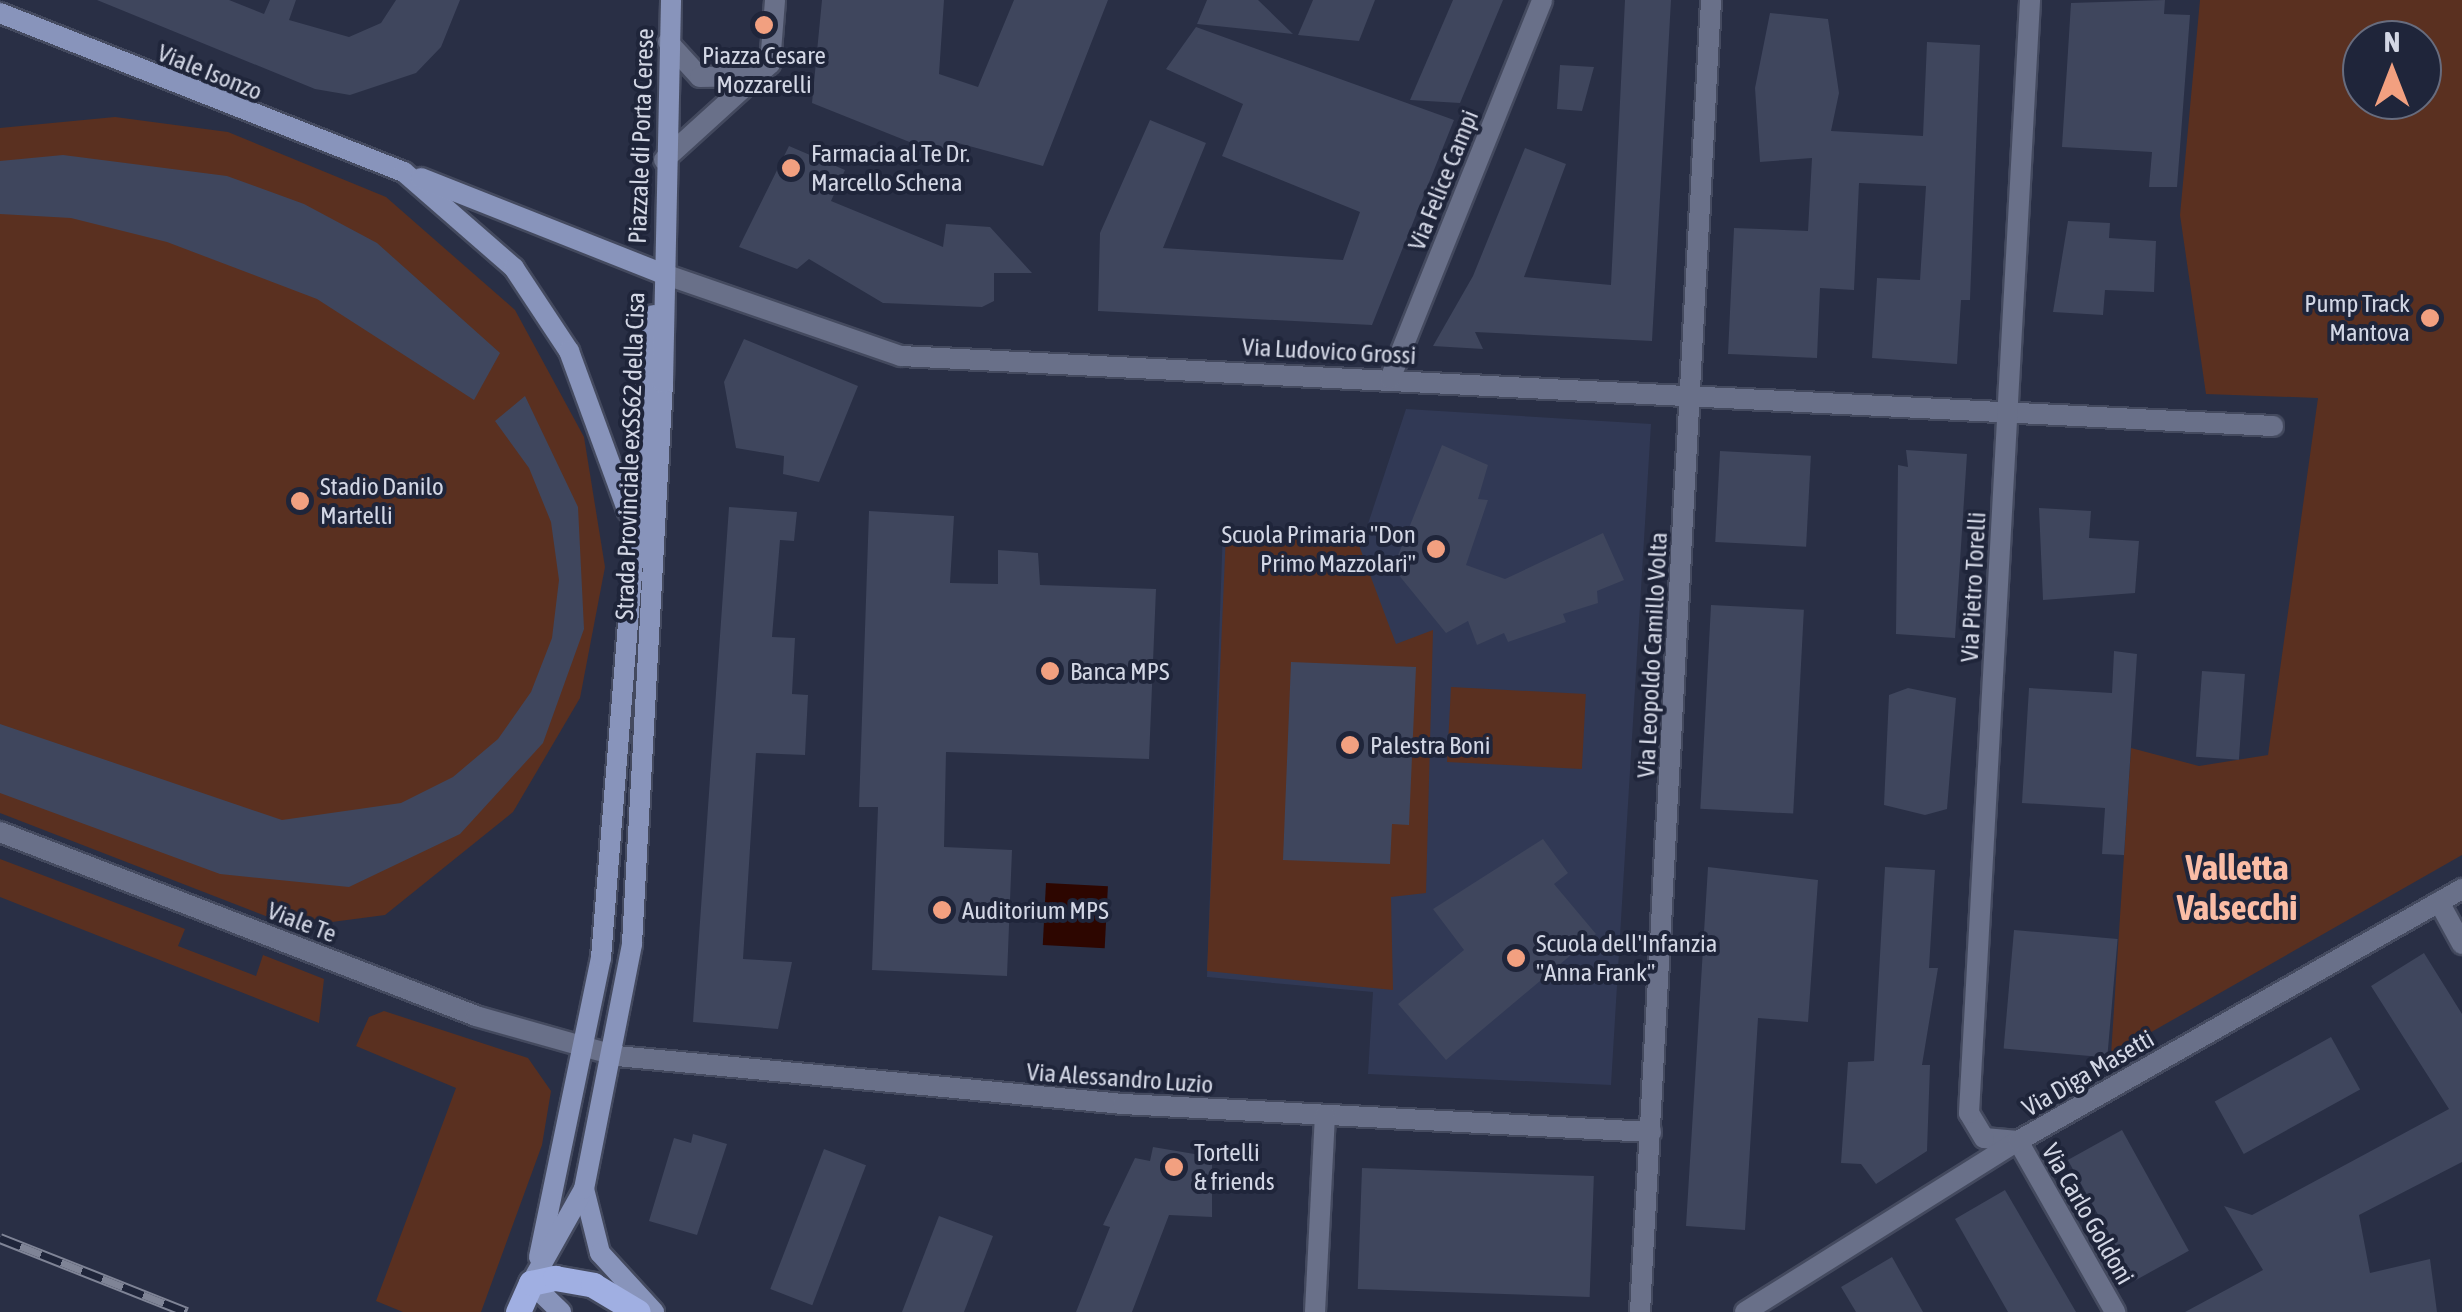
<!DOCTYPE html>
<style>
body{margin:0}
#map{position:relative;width:2462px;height:1312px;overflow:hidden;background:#292f45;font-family:"Asap Condensed",sans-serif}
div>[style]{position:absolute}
.built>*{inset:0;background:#313955}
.green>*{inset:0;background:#5a3020;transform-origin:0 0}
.water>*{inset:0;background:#2d0600;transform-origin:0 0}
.building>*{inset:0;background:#3f465d;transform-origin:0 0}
.roads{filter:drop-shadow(2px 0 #444a5f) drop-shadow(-2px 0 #444a5f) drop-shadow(0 2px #444a5f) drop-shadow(0 -2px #444a5f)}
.minor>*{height:20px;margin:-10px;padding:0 10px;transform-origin:10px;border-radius:10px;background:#697089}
.secondary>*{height:20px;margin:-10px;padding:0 10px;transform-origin:10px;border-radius:10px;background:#8894bb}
.primary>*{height:25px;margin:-12.5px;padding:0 12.5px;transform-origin:12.5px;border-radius:12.5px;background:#a0afe2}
.rail>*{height:11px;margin-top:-5.5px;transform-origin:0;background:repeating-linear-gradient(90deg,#1f253a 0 22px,#7f8496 0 44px);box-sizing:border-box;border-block:2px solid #7f8496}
.dots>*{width:28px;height:28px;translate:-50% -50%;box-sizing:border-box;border:5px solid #1f253a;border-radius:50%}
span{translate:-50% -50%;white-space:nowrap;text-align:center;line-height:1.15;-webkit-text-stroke:8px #1f253a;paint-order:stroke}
.poi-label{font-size:25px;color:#d3d7e5}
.left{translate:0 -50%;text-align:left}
.right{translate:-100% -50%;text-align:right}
.street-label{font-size:25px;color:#d3d7e5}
.district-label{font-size:35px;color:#fbbda5;font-weight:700}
.north{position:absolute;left:2342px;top:20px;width:100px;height:100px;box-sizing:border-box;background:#1f253a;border:2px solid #676c7e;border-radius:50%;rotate:0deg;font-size:28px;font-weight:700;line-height:40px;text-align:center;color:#d3d7e5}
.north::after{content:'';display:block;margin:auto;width:35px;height:45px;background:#f2a080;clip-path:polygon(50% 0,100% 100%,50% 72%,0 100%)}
</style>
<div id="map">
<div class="built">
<div style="clip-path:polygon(1406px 409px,1651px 424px,1611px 1085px,1368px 1074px,1373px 992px,1207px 977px,1223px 528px,1364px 536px)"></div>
</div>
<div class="green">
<div style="clip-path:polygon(evenodd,2200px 0,2462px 0,2462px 855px,2111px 1055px,2131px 748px,2199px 766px,2268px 755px,2318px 398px,2206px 394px,2180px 215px,2200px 0,2362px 40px,2422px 40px,2422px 100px,2362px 100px,2362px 40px)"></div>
<div style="clip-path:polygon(115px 117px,228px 132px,386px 197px,515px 310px,584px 437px,605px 567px,580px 698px,513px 812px,385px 915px,294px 927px,0 813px,0 128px)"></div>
<div style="clip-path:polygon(1226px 533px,1357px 540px,1396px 644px,1433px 630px,1426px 893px,1391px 897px,1393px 990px,1207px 971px)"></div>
<div style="left:1451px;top:687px;width:135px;height:75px;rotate:3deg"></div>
<div style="clip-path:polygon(0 859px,185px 929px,178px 946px,256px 976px,263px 955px,324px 979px,319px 1023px,0 897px)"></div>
<div style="clip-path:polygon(384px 1011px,528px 1058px,551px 1091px,542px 1145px,481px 1312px,403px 1312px,376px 1301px,456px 1088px,356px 1046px,369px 1017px)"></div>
</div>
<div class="water">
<div style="left:1046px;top:883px;width:62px;height:62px;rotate:3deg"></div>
</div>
<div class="building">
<div style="clip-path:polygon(97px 0,229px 0,264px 14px,270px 0,296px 0,289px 20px,349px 37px,381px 23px,396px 0,460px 0,441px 47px,416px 73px,350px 95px,315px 89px)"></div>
<div style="clip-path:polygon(822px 0,944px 0,939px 74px,978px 87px,1014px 0,1108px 0,1043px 166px,958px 143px,952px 159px,812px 103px)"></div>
<div style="clip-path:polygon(1207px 0,1258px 0,1293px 34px,1197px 24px)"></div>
<div style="clip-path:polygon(1313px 0,1375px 0,1359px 41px,1298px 35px)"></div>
<div style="clip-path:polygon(1453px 0,1503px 0,1460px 103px,1410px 100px)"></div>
<div style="clip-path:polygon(1625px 0,1671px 0,1652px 341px,1475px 332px,1483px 349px,1433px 346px,1473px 276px,1525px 148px,1566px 164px,1524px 277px,1611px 285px)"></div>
<div style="clip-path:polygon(2165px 0,2164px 14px,2190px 15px,2177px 187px,2149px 187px,2152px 152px,2062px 147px,2071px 3px)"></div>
<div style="clip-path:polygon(1770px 13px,1828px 19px,1839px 93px,1831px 131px,1923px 136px,1927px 42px,1980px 45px,1970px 300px,1961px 300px,1957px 364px,1872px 358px,1877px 278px,1920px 280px,1926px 186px,1859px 183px,1854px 290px,1820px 288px,1817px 358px,1728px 354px,1734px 228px,1808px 231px,1812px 158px,1760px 162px,1755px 88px)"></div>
<div style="clip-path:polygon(1196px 27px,1454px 120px,1372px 325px,1098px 311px,1100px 233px,1150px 120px,1206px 143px,1163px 248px,1343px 260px,1360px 212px,1222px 156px,1243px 104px,1166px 69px)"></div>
<div style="clip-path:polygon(1560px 65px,1594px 67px,1582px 111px,1557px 109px)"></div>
<div style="clip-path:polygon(789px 146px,845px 170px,831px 201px,943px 247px,946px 224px,990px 227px,1032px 273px,994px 273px,994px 301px,982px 307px,883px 303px,809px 259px,797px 269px,739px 247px)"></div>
<div style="clip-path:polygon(63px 155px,227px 176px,304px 204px,377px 243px,500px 353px,474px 400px,317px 299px,167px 242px,71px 218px,0 214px,0 161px)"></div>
<div style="clip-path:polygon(2068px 221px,2110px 223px,2109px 238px,2156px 241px,2154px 292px,2105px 290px,2103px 315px,2053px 312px)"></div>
<div style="clip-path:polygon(744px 339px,858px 386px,819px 482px,783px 474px,784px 456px,736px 448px,724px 382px)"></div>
<div style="clip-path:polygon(525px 396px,578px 507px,584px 629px,543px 743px,460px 834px,349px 887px,220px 874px,0 793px,0 724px,282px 820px,401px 803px,453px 777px,498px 739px,531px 692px,552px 638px,559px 580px,551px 522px,529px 468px,495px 421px)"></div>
<div style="clip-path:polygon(1442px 445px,1488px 465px,1478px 499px,1488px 500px,1466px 565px,1505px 579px,1603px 533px,1624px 580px,1597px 591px,1598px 603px,1563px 614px,1566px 622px,1508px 642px,1504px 633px,1477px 645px,1468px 621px,1446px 633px,1393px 568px)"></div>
<div style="clip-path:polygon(1906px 450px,1967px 454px,1955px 638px,1896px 634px,1898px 465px,1908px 467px)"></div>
<div style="left:1720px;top:451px;width:91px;height:91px;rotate:3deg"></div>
<div style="clip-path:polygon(729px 507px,797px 512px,794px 541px,780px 540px,772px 637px,795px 638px,792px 694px,808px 695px,805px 755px,756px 753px,743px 959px,792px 962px,778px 1029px,693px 1022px)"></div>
<div style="clip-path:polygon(2039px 508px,2091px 511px,2089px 538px,2139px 541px,2135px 593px,2043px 600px)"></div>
<div style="clip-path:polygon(869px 511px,954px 516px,950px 583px,998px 584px,998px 550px,1038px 553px,1040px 585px,1156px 589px,1149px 759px,946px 752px,944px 847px,1012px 850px,1007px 976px,872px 970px,878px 807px,859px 807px)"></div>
<div style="left:1711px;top:605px;width:93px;height:204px;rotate:3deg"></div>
<div style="clip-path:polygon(2114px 651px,2137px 654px,2124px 855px,2102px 854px,2105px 808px,2022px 803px,2029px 688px,2112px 693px)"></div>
<div style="clip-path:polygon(1291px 662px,1416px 667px,1409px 825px,1392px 824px,1390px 864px,1283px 860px)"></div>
<div style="left:2202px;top:671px;width:43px;height:86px;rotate:4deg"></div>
<div style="clip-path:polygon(1908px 688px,1956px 698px,1947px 809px,1925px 815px,1884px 805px,1889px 695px)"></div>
<div style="clip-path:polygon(1543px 839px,1568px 873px,1554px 884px,1596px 934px,1446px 1060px,1398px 1004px,1464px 950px,1433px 909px)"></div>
<div style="clip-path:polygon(1708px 867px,1818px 880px,1808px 1022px,1758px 1018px,1745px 1230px,1686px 1226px)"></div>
<div style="clip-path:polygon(1885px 867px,1935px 870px,1929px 968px,1938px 968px,1922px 1065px,1930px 1065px,1927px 1151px,1876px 1184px,1861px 1164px,1841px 1163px,1848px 1062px,1874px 1061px)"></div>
<div style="left:2014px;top:930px;width:104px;height:119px;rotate:5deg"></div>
<div style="clip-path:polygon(2424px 953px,2462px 1014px,2462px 1162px,2359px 1215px,2370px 1273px,2430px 1259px,2437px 1312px,2185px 1312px,2263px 1270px,2224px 1206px,2252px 1215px,2449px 1109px,2371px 986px)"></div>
<div style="left:2331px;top:1037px;width:60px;height:133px;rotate:61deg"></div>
<div style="left:2122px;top:1130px;width:138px;height:62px;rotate:61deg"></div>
<div style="clip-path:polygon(693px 1134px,727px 1144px,697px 1235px,649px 1221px,674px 1138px,691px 1143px)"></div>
<div style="clip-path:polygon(1153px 1147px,1212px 1157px,1212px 1217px,1169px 1215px,1132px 1312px,1076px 1312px,1110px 1227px,1103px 1225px,1135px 1158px,1150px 1161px)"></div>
<div style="left:824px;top:1149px;width:45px;height:150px;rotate:21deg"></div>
<div style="left:1362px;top:1168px;width:232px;height:121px;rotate:2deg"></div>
<div style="clip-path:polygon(2005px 1190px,2076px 1312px,2008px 1312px,1955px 1219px)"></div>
<div style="clip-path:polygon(939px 1216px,993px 1236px,964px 1312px,902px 1312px)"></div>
<div style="clip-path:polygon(1892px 1257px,1923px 1312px,1856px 1312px,1841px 1287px)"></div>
</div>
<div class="roads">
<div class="minor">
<div style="left:668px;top:42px;width:47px;rotate:47.6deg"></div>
<div style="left:700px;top:77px;width:56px;rotate:-1deg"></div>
<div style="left:664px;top:160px;width:143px;rotate:-42.2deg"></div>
<div style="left:770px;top:64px;width:64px;rotate:-85.5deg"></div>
<div style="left:661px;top:273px;width:254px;rotate:19.1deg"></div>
<div style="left:901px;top:356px;width:1374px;rotate:2.92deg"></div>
<div style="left:1390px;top:379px;width:408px;rotate:-68.1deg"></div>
<div style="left:0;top:832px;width:510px;rotate:21.13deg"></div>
<div style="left:476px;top:1016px;width:147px;rotate:15.8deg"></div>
<div style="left:617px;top:1056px;width:508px;rotate:5.42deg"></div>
<div style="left:1123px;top:1104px;width:529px;rotate:3.04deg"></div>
<div style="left:2439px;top:902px;width:48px;rotate:61.3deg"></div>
<div style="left:2018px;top:1141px;width:34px;rotate:-175deg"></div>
<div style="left:1984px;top:1138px;width:29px;rotate:-121deg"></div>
<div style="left:1969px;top:1113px;width:1115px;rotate:-86.86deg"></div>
<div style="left:2018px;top:1141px;width:197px;rotate:60.4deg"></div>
<div style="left:1315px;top:1312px;width:197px;rotate:-87.1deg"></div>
<div style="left:1640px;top:1312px;width:1314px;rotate:-86.9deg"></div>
<div style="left:1745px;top:1312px;width:322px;rotate:-32.1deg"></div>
<div style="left:2018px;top:1141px;width:511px;rotate:-29.58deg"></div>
</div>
<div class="secondary">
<div style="left:0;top:13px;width:434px;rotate:21.5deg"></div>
<div style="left:404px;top:172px;width:146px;rotate:41.1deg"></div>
<div style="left:514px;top:268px;width:100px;rotate:56.5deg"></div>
<div style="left:569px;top:351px;width:171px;rotate:69.9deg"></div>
<div style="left:421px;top:178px;width:258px;rotate:21.6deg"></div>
<div style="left:584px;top:1189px;width:66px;rotate:76deg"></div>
<div style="left:600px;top:1253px;width:80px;rotate:47.5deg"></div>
<div style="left:539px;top:1257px;width:305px;rotate:-78.3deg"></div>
<div style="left:601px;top:958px;width:645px;rotate:-85.38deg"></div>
<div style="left:531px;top:1283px;width:108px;rotate:-60.6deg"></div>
<div style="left:584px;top:1189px;width:250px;rotate:-78.9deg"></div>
<div style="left:632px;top:944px;width:562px;rotate:-86.84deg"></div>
<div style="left:663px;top:383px;width:383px;rotate:-88.8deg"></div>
<div style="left:531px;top:1283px;width:42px;rotate:44deg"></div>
</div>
<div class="primary">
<div style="left:518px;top:1312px;width:32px;rotate:-66deg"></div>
<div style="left:531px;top:1283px;width:25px;rotate:-12deg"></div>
<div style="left:555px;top:1278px;width:39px;rotate:10deg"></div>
<div style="left:593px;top:1285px;width:52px;rotate:31deg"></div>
</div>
</div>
<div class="rail">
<div style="left:0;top:1238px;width:201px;rotate:21.6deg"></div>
</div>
<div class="dots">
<div style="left:764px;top:25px;background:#f2a080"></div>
<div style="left:791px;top:168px;background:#f2a080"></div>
<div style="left:2430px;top:318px;background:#f2a080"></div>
<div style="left:300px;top:501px;background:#f2a080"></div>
<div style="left:1436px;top:549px;background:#f2a080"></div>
<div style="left:1050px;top:671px;background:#f2a080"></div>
<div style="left:1350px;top:745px;background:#f2a080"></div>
<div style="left:942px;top:910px;background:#f2a080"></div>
<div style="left:1516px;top:958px;background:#f2a080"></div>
<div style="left:1174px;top:1167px;background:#f2a080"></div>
</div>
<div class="poi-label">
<span style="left:764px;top:70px">Piazza Cesare<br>Mozzarelli</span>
<span class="left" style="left:811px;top:168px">Farmacia al Te Dr.<br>Marcello Schena</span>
<span class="right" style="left:2410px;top:318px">Pump Track<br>Mantova</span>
<span class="left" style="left:320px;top:501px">Stadio Danilo<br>Martelli</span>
<span class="right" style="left:1416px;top:549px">Scuola Primaria "Don<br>Primo Mazzolari"</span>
<span class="left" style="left:1070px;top:671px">Banca MPS</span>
<span class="left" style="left:1370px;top:745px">Palestra Boni</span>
<span class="left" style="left:962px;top:910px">Auditorium MPS</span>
<span class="left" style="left:1536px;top:958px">Scuola dell'Infanzia<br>"Anna Frank"</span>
<span class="left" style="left:1194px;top:1167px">Tortelli<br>&amp; friends</span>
</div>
<div class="street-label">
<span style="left:210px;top:72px;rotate:22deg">Viale Isonzo</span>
<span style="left:641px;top:136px;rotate:-88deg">Piazzale di Porta Cerese</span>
<span style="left:1443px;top:180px;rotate:-68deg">Via Felice Campi</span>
<span style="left:1329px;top:351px;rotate:3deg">Via Ludovico Grossi</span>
<span style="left:630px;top:456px;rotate:-88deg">Strada Provinciale exSS62 della Cisa</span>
<span style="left:1973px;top:587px;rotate:-87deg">Via Pietro Torelli</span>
<span style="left:1652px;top:655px;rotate:-87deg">Via Leopoldo Camillo Volta</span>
<span style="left:302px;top:922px;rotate:21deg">Viale Te</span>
<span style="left:2088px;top:1073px;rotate:-30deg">Via Diga Masetti</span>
<span style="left:1120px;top:1078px;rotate:4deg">Via Alessandro Luzio</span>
<span style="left:2088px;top:1214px;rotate:60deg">Via Carlo Goldoni</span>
</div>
<div class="district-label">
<span style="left:2237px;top:887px">Valletta<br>Valsecchi</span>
</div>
<div class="north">N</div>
</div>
